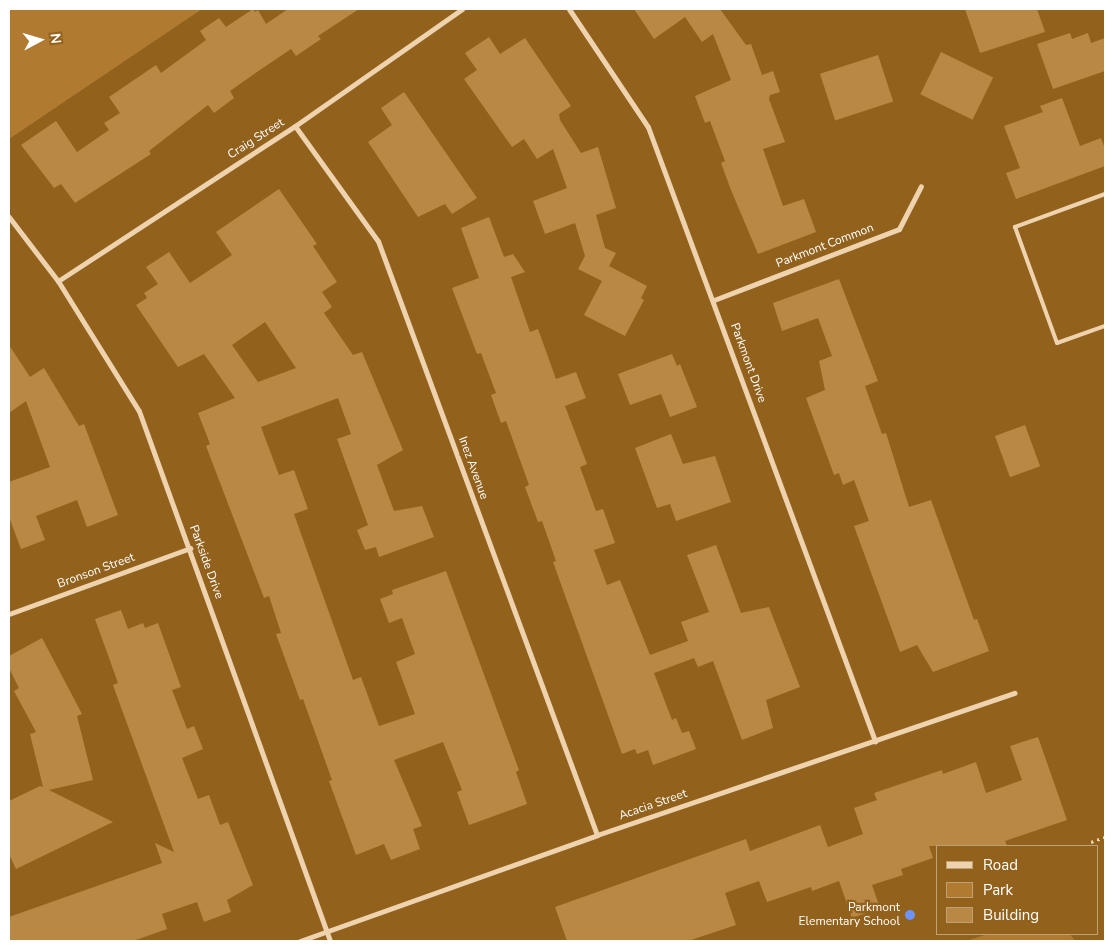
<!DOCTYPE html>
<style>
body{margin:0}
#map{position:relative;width:1114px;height:950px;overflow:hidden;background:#92621d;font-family:"Nunito Sans",sans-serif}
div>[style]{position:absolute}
.green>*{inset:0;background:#b07a30}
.building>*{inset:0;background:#b98845;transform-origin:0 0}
.path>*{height:3px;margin-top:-1.5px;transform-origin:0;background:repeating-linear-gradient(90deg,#eed3ae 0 2.5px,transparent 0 6.5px)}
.service>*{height:4px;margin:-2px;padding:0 2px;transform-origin:2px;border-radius:2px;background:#eed3ae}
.minor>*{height:5px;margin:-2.5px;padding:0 2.5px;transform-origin:2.5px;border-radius:2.5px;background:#eed3ae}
.dots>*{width:14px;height:14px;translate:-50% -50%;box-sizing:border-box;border:2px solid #92621d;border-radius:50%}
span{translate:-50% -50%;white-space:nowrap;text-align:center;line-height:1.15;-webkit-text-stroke:4.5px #92621d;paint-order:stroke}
.street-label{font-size:12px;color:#fff}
.poi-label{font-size:12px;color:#fff}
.right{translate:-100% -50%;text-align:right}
.frame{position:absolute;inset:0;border:10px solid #fff;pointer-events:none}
.legend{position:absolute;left:936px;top:845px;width:162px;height:90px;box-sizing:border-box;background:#92621d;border:1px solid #bea177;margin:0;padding:6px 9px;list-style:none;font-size:15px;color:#fff}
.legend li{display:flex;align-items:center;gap:10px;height:25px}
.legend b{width:25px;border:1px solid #bea177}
.north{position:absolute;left:15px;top:15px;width:50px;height:50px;-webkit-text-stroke:4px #92621d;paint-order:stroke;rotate:84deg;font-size:14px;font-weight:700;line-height:20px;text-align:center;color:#fff}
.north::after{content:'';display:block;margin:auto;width:18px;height:22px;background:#fff;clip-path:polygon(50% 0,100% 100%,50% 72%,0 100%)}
</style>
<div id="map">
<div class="green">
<div style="clip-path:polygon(9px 9px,202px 9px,9px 139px)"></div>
<div style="clip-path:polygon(988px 934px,1070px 934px,1075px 941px,966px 941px)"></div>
</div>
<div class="building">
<div style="clip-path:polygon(253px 9px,255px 12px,258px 10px,266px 24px,288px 9px,359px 9px,318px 36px,321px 39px,296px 56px,291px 49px,257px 72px,230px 91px,234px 98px,214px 113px,208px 105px,149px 151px,151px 154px,75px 203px,61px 184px,54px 188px,21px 145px,56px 121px,77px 152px,109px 130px,104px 123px,120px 113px,109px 97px,156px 65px,161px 73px,206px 40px,200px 31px,219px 18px,226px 27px)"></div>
<div style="clip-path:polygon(634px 9px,720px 9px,746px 45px,751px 44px,762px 75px,773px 71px,780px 92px,770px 95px,769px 99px,785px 142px,763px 149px,783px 206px,804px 199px,816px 232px,758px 254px,731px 190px,721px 163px,725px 161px,710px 121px,705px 123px,695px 96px,731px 80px,713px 34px,702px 42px,685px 17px,654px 39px)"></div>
<div style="clip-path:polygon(965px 9px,1037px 9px,1045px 32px,980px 53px)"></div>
<div style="clip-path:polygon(1070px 33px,1072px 39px,1088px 33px,1091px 43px,1105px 38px,1105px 71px,1053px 89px,1037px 44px)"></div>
<div style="clip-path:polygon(489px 37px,500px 54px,525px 38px,571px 106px,559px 114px,560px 120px,581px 153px,598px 147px,616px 208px,596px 215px,605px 248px,616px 253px,609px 266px,647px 286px,641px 298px,644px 300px,625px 336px,584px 315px,602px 281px,578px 269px,585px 256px,575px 223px,545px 234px,533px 201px,567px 188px,553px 149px,537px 159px,524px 139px,512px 147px,464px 79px,477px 70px,465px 53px)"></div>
<div style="left:941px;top:52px;width:58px;height:47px;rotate:26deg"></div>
<div style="left:878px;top:55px;width:49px;height:61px;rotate:72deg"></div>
<div style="clip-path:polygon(404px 92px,477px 198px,452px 214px,445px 204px,418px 217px,368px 142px,392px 125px,381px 108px)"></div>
<div style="clip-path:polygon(1062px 98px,1080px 146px,1101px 138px,1105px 149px,1105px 166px,1016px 199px,1006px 173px,1020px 168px,1004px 126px,1043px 112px,1040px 106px)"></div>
<div style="clip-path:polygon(evenodd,279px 189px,317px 244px,313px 246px,337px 282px,322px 292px,332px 307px,324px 313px,353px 355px,362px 352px,403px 450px,377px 465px,394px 511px,422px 506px,434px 537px,379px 557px,376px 547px,365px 550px,357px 530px,368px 525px,337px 439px,351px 434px,338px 398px,261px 427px,279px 475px,294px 470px,308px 509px,294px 514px,353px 680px,361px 677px,379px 726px,415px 714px,396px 662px,415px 654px,402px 618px,389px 623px,380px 599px,393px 594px,392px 590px,446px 571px,519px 770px,516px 772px,527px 804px,469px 825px,457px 792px,462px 790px,443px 742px,394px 760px,422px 826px,413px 829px,420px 849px,391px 860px,384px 844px,356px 855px,329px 781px,332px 780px,317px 738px,303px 699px,300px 700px,276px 634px,281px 633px,269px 596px,264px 598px,206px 446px,210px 444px,198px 413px,235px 398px,204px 354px,178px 367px,136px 305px,147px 298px,144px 293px,158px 284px,146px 267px,169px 252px,190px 283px,232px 255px,216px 232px,279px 189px,265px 322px,296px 368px,258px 382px,232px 345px,265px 322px)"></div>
<div style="clip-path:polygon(489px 217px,504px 257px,513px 254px,525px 272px,511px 277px,530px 332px,538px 329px,556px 379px,576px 372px,586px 398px,565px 406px,587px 464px,580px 467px,596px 511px,603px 509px,615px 543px,594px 550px,607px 585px,620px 580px,650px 655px,688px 641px,681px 622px,709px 612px,687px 555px,716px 545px,741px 613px,769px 607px,800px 687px,766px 700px,773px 728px,742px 740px,713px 661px,698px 667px,694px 658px,654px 673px,672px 720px,676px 718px,682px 733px,689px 731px,696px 749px,653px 765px,648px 750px,637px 754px,635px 749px,622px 754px,553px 562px,556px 561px,542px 521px,538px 522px,525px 487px,529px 485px,506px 421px,501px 423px,491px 395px,496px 393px,481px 353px,477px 354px,452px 288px,479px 278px,461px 228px)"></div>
<div style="clip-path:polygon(839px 279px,878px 381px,865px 386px,882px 434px,886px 433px,909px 507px,931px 500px,974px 620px,977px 619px,989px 651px,933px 672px,917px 645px,900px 652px,854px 526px,869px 521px,854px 480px,843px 485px,839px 473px,834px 475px,806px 398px,825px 390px,819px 361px,832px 356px,818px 318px,782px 331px,773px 303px)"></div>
<div style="clip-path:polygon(9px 345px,30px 377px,44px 368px,79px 426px,84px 424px,118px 515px,87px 527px,77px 500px,36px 516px,45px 540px,21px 549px,9px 517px,9px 482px,50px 467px,26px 401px,9px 413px)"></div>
<div style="clip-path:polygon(672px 354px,677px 366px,680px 364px,697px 407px,670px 417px,661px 394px,630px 405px,618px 374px)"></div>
<div style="left:1025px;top:425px;width:44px;height:32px;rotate:70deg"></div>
<div style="clip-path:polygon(671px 434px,683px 464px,715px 456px,731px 502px,676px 521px,670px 504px,657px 508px,635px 448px)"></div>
<div style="clip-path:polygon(121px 610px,128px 629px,143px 623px,145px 628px,158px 623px,181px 687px,172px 690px,187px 729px,194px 726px,203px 749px,182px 758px,198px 799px,209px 795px,220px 825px,228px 822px,253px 885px,227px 900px,231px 912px,204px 922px,197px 902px,162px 914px,167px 929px,133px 941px,9px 941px,9px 917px,162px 863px,155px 843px,174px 852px,114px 688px,113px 685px,118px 683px,95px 619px)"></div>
<div style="clip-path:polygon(42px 638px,82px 714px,77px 716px,93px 780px,49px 790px,113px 822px,16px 869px,9px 854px,9px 801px,40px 786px,43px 787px,30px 734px,36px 732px,14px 691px,19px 688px,9px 668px,9px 656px)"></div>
<div style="clip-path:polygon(1038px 737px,1067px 820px,1005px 841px,1007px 846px,929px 846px,933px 858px,901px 869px,903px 875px,872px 885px,880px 908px,852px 918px,839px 881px,812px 891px,811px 887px,767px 902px,759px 881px,725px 893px,736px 925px,688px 941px,567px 941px,555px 907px,746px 839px,750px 851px,820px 825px,828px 847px,863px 834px,854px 808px,877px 800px,874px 793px,942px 770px,943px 774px,976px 762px,986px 793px,1022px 780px,1010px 746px)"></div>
</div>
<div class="path">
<div style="left:1091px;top:842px;width:15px;rotate:-20deg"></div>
</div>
<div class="service">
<div style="left:1105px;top:194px;width:96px;rotate:159.9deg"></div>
<div style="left:1015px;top:227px;width:123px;rotate:70.1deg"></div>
<div style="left:1057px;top:343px;width:51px;rotate:-19.5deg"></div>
</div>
<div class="minor">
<div style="left:569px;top:9px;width:142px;rotate:56.2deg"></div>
<div style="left:648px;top:127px;width:655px;rotate:69.71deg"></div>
<div style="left:295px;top:126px;width:142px;rotate:54.2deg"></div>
<div style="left:378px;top:241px;width:633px;rotate:69.76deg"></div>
<div style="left:9px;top:217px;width:81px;rotate:52.6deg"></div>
<div style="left:58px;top:281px;width:153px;rotate:58.1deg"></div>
<div style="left:139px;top:411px;width:563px;rotate:70.18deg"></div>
<div style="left:58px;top:281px;width:283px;rotate:-33.2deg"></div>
<div style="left:295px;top:126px;width:204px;rotate:-35deg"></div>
<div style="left:714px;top:300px;width:198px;rotate:-21deg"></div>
<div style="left:899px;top:229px;width:48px;rotate:-62.9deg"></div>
<div style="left:9px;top:614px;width:193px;rotate:-20deg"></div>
<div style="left:300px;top:941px;width:315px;rotate:-19.6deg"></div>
<div style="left:597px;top:835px;width:441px;rotate:-18.8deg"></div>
</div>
<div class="dots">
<div style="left:910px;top:915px;background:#6d93fe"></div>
</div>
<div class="street-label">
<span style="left:256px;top:139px;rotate:-33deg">Craig Street</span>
<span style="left:825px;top:246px;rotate:-21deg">Parkmont Common</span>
<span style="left:748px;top:363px;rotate:70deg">Parkmont Drive</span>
<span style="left:473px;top:468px;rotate:70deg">Inez Avenue</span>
<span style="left:206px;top:562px;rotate:70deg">Parkside Drive</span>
<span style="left:96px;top:571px;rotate:-20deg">Bronson Street</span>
<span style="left:653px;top:805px;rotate:-19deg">Acacia Street</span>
</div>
<div class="poi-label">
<span class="right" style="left:900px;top:915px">Parkmont<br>Elementary School</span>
</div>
<div class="frame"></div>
<ul class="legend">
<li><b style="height:6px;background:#eed3ae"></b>Road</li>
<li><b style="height:14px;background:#b07a30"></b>Park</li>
<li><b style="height:14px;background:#b98845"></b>Building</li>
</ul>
<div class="north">N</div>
</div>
